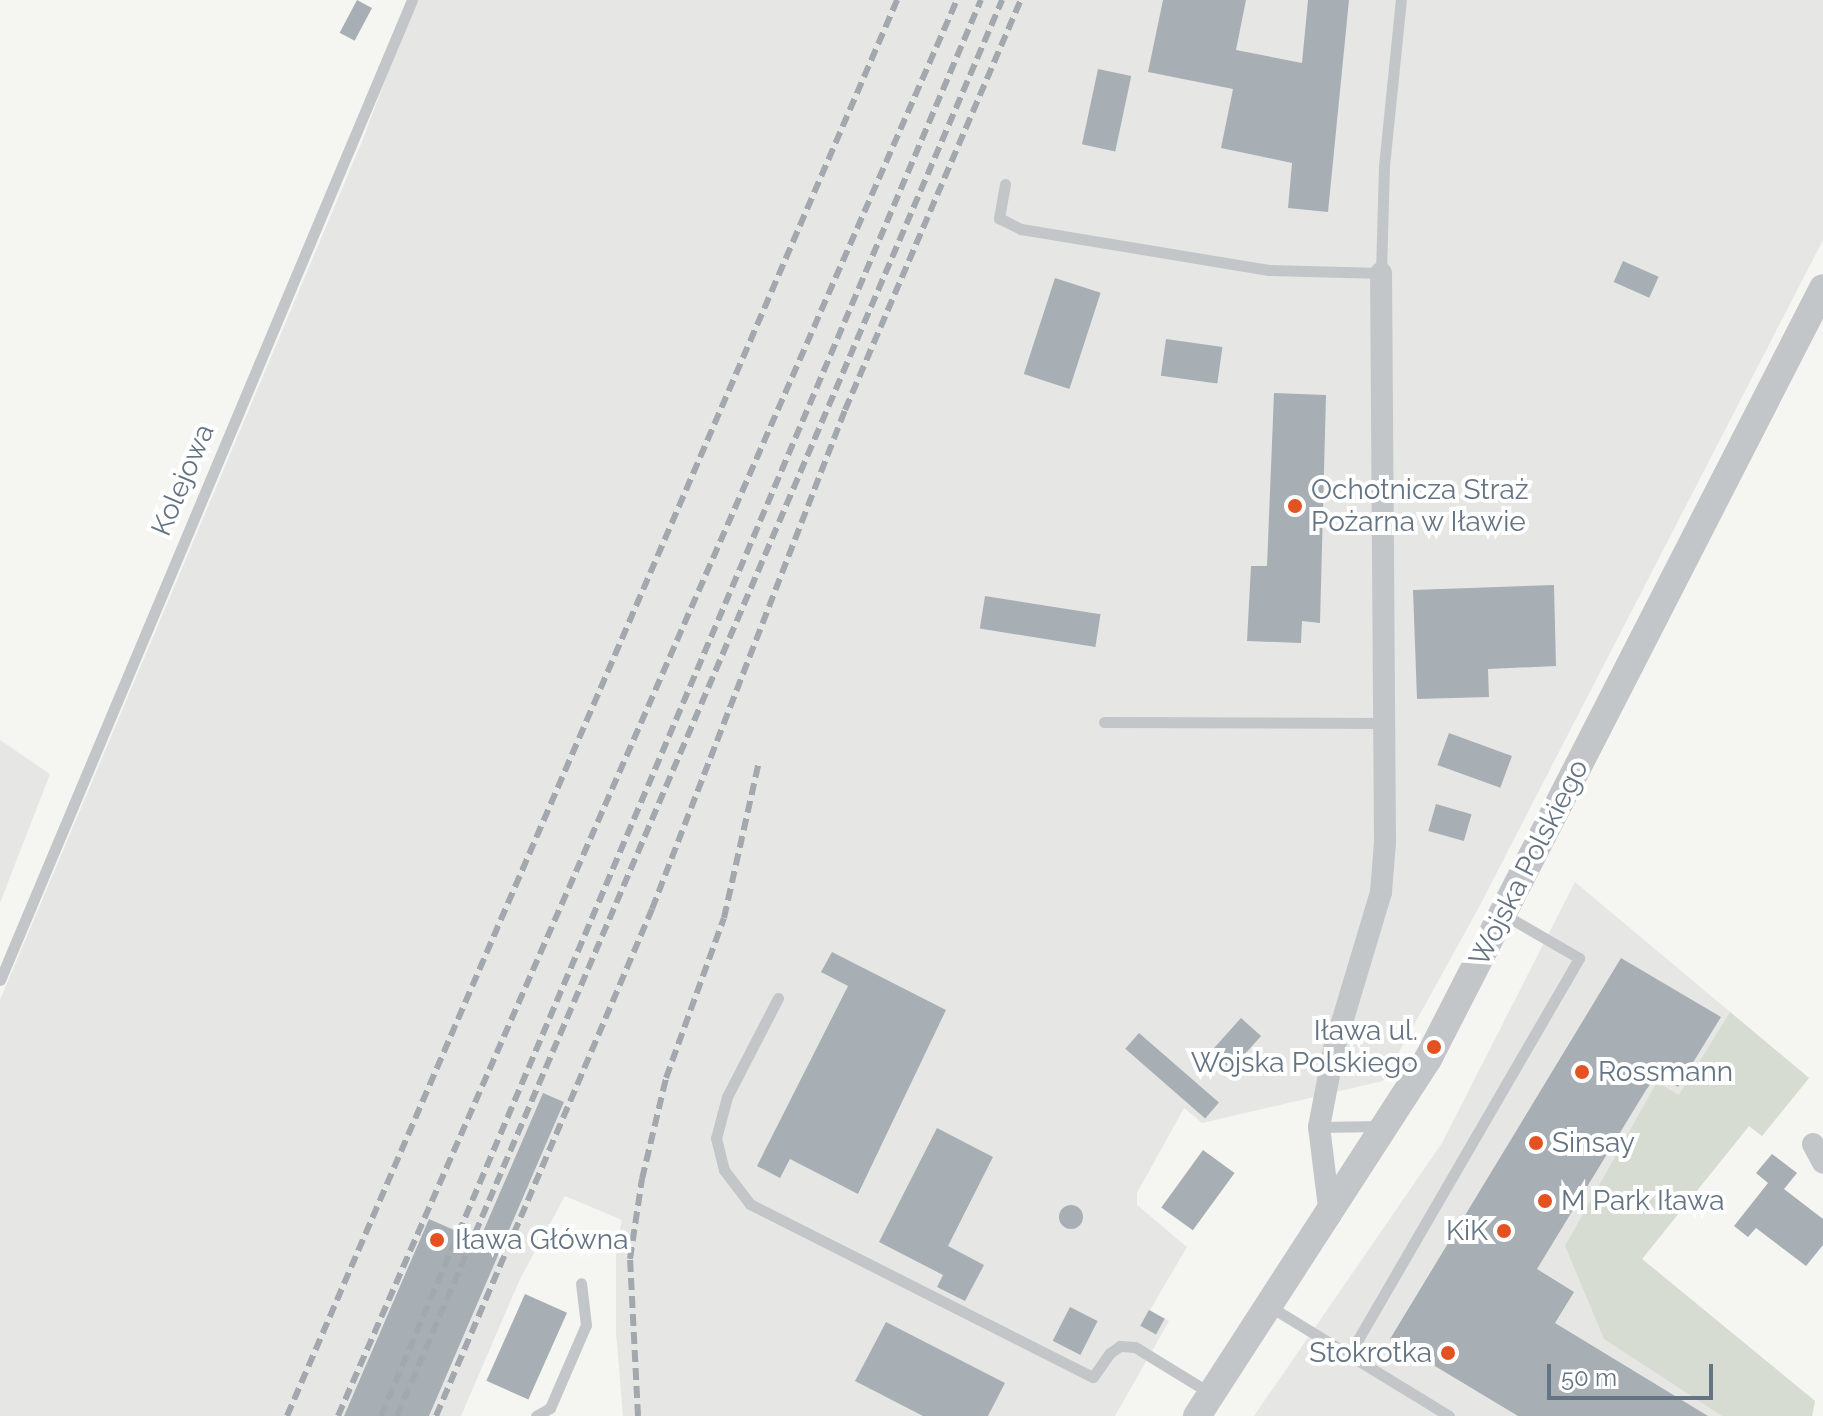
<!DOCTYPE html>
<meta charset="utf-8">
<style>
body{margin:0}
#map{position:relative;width:1823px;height:1416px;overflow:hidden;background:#f5f5f1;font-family:Raleway,sans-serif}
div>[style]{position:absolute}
.built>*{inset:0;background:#e6e7e5}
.green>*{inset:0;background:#d6dcd2}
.building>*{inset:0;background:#a7afb5;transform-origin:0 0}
.round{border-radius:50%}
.service>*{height:11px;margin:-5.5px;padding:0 5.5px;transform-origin:5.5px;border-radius:5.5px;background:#c2c6c9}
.minor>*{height:22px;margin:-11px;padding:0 11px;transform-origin:11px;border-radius:11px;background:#c2c6c9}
.tertiary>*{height:28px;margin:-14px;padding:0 14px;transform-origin:14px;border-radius:14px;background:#c2c6c9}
.rail>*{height:6px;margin-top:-3px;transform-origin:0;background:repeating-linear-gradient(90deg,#a3a8ae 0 12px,transparent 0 18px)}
.dots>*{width:22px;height:22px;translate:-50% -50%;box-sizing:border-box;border:4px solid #fff;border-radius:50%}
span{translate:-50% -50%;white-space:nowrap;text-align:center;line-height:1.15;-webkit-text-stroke:8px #fff;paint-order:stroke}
.street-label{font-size:28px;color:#647483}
.poi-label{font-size:28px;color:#647483}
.left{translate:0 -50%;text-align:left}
.right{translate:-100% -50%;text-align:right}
.scale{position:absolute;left:1547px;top:1364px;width:166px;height:36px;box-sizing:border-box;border:4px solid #647483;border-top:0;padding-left:10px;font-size:24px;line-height:28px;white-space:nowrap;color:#647483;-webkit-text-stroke:6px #fff;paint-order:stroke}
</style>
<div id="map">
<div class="built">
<div style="clip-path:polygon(415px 0,1823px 0,1823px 240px,1478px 909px,1383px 1081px,1202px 1123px,1184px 1108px,1137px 1193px,1137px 1205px,1187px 1247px,1150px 1310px,1169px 1321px,1115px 1416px,623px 1416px,616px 1332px,616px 1247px,622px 1220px,565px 1196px,520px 1279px,461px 1416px,0 1416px,0 1000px,363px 139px)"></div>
<div style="clip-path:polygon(0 740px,50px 774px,0 903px)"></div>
<div style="clip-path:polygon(1575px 882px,1809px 1078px,1762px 1136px,1749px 1126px,1642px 1259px,1815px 1401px,1812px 1416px,1254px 1416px,1442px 1143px)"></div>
</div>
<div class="green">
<div style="clip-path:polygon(1730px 1012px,1809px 1078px,1762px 1136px,1749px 1126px,1642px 1259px,1815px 1401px,1812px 1416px,1722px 1416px,1604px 1339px,1565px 1246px,1657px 1082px,1679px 1095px)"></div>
</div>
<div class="building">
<div style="left:357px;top:0;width:17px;height:37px;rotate:28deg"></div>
<div style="clip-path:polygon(1163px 0,1246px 0,1236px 50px,1302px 63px,1308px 0,1349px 0,1328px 212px,1288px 208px,1292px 163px,1221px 148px,1233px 89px,1148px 72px)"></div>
<div style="left:1098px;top:69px;width:34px;height:77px;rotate:12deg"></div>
<div style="left:1623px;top:261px;width:39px;height:23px;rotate:24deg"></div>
<div style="left:1055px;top:278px;width:48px;height:101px;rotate:18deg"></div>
<div style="left:1166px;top:339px;width:57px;height:37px;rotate:8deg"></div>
<div style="clip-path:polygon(1274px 393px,1326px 395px,1320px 623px,1302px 621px,1301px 643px,1247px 641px,1251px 566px,1267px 566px)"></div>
<div style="clip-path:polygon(1554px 585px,1556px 666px,1488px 669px,1489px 697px,1417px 699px,1413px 590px)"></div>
<div style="left:985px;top:596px;width:117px;height:33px;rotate:9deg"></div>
<div style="left:1449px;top:733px;width:67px;height:34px;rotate:20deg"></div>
<div style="left:1436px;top:804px;width:37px;height:28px;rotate:16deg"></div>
<div style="clip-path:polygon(832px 952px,946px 1010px,858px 1194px,790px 1159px,780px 1178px,757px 1166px,848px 986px,821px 972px)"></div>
<div style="clip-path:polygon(1621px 958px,1721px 1017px,1678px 1087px,1658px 1074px,1646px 1090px,1537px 1269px,1574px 1292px,1555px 1323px,1708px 1416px,1518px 1416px,1390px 1339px)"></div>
<div style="left:1241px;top:1018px;width:27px;height:45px;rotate:42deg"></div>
<div style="left:1139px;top:1033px;width:106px;height:21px;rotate:41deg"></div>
<div style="clip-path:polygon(543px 1093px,564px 1102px,429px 1416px,344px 1416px,429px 1219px,479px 1241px)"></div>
<div style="clip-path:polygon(937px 1128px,993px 1157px,948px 1246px,984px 1265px,965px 1301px,937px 1287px,943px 1275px,879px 1242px)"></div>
<div style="left:1203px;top:1150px;width:39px;height:71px;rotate:36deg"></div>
<div style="clip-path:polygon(1772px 1154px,1797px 1173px,1784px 1189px,1823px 1219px,1823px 1245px,1806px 1266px,1756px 1228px,1748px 1237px,1734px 1226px,1768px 1183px,1756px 1173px)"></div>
<div class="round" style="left:1059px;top:1205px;width:24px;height:24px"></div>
<div style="left:525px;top:1294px;width:46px;height:95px;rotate:24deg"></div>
<div style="left:1070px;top:1307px;width:31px;height:38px;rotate:27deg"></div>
<div style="left:1149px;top:1310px;width:18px;height:18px;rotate:29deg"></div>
<div style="clip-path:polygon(886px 1322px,1005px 1383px,988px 1416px,923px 1416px,855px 1381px)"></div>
</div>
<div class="service">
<div style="left:1005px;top:184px;width:35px;rotate:100deg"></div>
<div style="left:999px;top:218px;width:25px;rotate:27deg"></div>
<div style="left:1021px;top:229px;width:251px;rotate:9.4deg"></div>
<div style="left:1269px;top:270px;width:112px;rotate:1.5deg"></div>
<div style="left:1381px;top:273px;width:107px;rotate:-88.4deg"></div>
<div style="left:1384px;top:166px;width:167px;rotate:-84.2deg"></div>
<div style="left:1104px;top:722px;width:279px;rotate:0.2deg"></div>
<div style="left:0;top:980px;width:1063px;rotate:-67.2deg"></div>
<div style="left:778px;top:998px;width:111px;rotate:117.3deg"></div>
<div style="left:727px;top:1097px;width:42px;rotate:105deg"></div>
<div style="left:716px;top:1138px;width:33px;rotate:76deg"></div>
<div style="left:724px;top:1170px;width:43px;rotate:52.6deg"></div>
<div style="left:750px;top:1204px;width:384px;rotate:26.8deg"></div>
<div style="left:1093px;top:1377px;width:29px;rotate:-55deg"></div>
<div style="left:1110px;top:1353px;width:12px;rotate:-35deg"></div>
<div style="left:1120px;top:1346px;width:15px;rotate:4deg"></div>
<div style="left:1135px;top:1347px;width:88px;rotate:31.5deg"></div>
<div style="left:1319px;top:1127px;width:63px;rotate:-0.9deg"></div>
<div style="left:1269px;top:1306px;width:211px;rotate:31.4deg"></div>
<div style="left:1349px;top:1355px;width:459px;rotate:-59.9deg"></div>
<div style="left:1579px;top:958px;width:88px;rotate:-149.9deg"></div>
<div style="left:536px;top:1416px;width:16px;rotate:-30deg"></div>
<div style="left:550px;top:1408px;width:90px;rotate:-66.6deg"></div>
<div style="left:586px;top:1325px;width:42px;rotate:-96.8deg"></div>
</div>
<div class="minor">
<div style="left:1813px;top:1144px;width:21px;rotate:62deg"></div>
<div style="left:1330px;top:1216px;width:90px;rotate:-97deg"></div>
<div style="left:1319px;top:1127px;width:79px;rotate:-79.1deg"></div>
<div style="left:1334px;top:1049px;width:164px;rotate:-73.3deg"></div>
<div style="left:1381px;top:892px;width:50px;rotate:-85.4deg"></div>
<div style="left:1385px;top:842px;width:569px;rotate:-90.4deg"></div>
</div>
<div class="tertiary">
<div style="left:1197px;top:1416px;width:425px;rotate:-57.1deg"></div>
<div style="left:1428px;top:1059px;width:866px;rotate:-62.87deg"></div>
</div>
<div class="rail">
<div style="left:287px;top:1416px;width:1542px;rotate:-66.69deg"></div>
<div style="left:338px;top:1416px;width:1545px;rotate:-66.39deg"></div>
<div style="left:381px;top:1416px;width:1538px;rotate:-67.04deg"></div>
<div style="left:397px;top:1416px;width:1540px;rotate:-66.86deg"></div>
<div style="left:436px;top:1416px;width:551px;rotate:-66.92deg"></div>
<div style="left:652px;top:909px;width:535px;rotate:-68.85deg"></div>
<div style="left:845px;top:410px;width:446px;rotate:-66.8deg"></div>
<div style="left:638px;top:1416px;width:157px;rotate:-92.9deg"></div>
<div style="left:630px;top:1259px;width:81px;rotate:-81.5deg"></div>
<div style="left:642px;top:1179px;width:104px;rotate:-76.6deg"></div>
<div style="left:666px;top:1078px;width:170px;rotate:-70.1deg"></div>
<div style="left:724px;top:918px;width:160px;rotate:-77.4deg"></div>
</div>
<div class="dots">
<div style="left:1295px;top:506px;background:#e45222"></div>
<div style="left:1434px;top:1047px;background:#e45222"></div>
<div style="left:1582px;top:1072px;background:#e45222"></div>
<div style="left:1536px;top:1143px;background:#e45222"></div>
<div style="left:1545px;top:1201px;background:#e45222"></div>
<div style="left:1504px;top:1231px;background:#e45222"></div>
<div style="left:437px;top:1240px;background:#e45222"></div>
<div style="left:1448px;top:1353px;background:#e45222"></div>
</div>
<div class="street-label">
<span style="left:183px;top:480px;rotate:-67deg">Kolejowa</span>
<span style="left:1529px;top:863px;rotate:-63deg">Wojska Polskiego</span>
</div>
<div class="poi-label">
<span class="left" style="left:1311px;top:506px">Ochotnicza Straż<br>Pożarna w Iławie</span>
<span class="right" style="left:1418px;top:1047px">Iława ul.<br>Wojska Polskiego</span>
<span class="left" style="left:1598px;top:1072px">Rossmann</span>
<span class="left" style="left:1552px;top:1143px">Sinsay</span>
<span class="left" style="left:1561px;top:1201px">M Park Iława</span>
<span class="right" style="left:1488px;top:1231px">KiK</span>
<span class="left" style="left:455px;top:1240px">Iława Główna</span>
<span class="right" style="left:1432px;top:1353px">Stokrotka</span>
</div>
<div class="scale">50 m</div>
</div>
